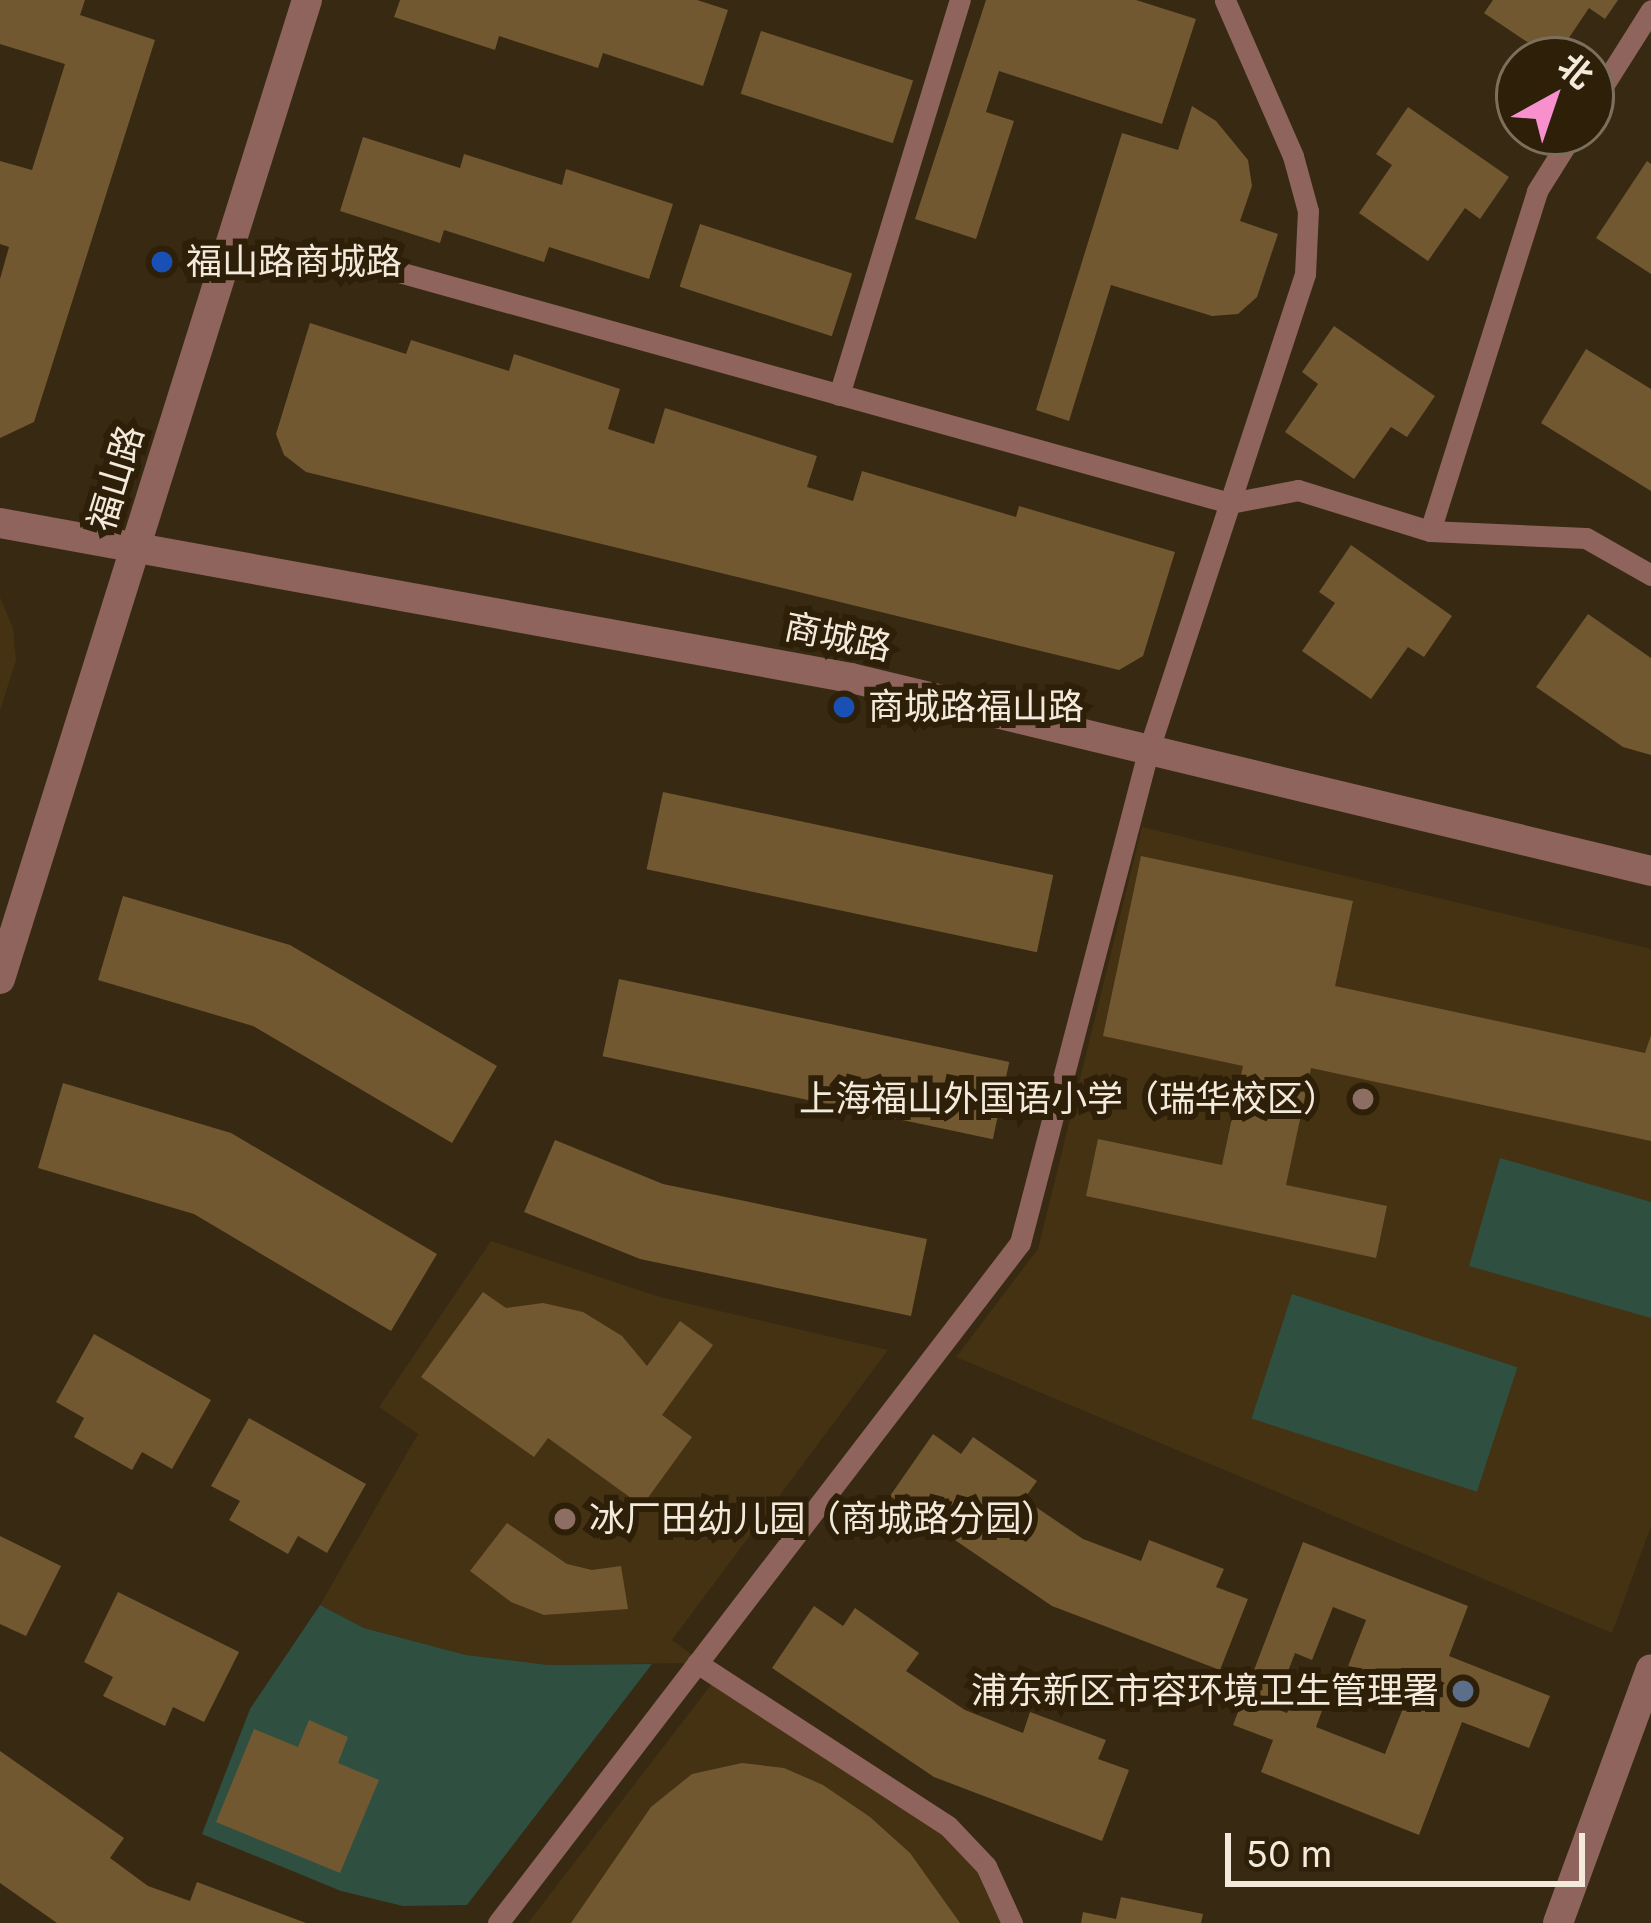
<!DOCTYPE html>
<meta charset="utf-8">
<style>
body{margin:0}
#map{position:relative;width:1651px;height:1923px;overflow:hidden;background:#372912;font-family:Inter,"Noto Sans SC",sans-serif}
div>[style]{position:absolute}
.built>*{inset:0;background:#443213}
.green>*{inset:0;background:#2f4f40;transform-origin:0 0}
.building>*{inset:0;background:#715831;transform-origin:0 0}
.service>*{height:21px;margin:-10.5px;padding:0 10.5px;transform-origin:10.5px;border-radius:10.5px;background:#8e645d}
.minor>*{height:30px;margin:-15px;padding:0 15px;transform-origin:15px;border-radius:15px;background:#8e645d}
.tertiary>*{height:30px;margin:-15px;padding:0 15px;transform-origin:15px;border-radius:15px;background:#8e645d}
.dots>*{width:33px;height:33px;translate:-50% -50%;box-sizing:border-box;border:6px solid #2d1f08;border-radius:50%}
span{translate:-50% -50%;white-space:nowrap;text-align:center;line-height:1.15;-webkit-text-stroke:12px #2d1f08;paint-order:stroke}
.poi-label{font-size:36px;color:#f3eadc}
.left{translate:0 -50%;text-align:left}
.right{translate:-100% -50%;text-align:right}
.street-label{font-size:36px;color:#f3eadc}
.north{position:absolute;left:1495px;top:36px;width:120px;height:120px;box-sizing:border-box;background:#2d1f08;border:3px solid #7c705d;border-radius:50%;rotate:40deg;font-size:33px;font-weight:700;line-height:48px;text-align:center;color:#f3eadc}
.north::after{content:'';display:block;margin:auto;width:42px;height:54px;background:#f790cd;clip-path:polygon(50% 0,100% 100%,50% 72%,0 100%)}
.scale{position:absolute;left:1225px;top:1833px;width:360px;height:54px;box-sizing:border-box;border:6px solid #f3eadc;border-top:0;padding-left:15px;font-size:36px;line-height:42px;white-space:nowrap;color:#f3eadc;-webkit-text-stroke:9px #2d1f08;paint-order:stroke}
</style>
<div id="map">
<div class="built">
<div style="clip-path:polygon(0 597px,13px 628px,16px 660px,0 711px)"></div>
<div style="clip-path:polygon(1142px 827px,1651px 949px,1651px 1526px,1612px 1633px,956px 1357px,1038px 1249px)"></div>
<div style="clip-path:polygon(491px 1241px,660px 1297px,888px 1350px,672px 1640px,735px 1687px,948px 1826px,1012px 1923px,528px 1923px,717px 1677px,697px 1663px,548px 1665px,466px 1655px,364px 1628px,320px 1605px,418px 1434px,379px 1407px)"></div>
</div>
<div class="green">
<div style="clip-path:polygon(1500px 1158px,1651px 1202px,1651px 1318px,1469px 1266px)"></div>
<div style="left:1292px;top:1294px;width:237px;height:131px;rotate:18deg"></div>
<div style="clip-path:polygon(320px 1605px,364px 1628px,466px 1655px,548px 1665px,652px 1664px,467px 1905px,403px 1906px,341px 1891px,202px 1834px,250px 1709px)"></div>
</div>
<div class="building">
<div style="clip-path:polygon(0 0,85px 0,80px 15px,155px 40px,34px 422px,0 438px,0 279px,9px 247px,0 244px,0 161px,32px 170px,65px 64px,0 44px)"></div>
<div style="clip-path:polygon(400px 0,697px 0,728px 10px,703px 86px,603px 53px,598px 68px,499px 36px,495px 50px,394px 17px)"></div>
<div style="clip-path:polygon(986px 0,1136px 0,1196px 19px,1162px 124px,999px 71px,986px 112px,1014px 121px,976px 239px,915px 219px)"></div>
<div style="clip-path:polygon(1493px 0,1618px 0,1605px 19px,1589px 8px,1554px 60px,1484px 13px)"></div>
<div style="left:761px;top:31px;width:160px;height:66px;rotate:18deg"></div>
<div style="clip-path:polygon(1192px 106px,1216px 121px,1248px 160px,1252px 186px,1240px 221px,1278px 234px,1257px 297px,1238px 314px,1212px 316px,1111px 285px,1069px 421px,1036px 410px,1122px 133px,1178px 150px)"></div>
<div style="clip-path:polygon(1408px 107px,1509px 177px,1480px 219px,1465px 208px,1428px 261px,1359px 213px,1392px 165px,1376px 154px)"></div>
<div style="clip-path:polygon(363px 137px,460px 168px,464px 154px,562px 185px,566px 169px,673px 204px,649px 279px,549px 247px,544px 262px,444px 230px,440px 243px,340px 211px)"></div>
<div style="clip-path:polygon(1647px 161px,1651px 164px,1651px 274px,1596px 238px)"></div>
<div style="left:700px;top:224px;width:160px;height:66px;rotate:18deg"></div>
<div style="clip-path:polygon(310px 323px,406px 354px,411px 340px,509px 371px,514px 354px,620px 389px,608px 429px,654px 444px,665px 408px,817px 456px,807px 487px,853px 501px,862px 471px,1016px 517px,1019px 506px,1175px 552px,1143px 656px,1119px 670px,306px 472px,284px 455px,276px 434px)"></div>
<div style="clip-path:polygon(1334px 326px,1435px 396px,1407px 437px,1391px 427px,1354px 479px,1285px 432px,1318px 384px,1302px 372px)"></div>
<div style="clip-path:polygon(1586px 349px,1651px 389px,1651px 491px,1541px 423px)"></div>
<div style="clip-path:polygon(1351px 545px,1452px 616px,1424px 657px,1408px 647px,1371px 699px,1302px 651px,1335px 603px,1319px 592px)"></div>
<div style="clip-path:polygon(1588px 614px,1651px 658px,1651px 755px,1623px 747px,1536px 687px)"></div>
<div style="left:663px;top:792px;width:399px;height:79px;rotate:12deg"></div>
<div style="clip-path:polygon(1141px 856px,1353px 901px,1335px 986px,1645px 1053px,1651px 1035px,1651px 1141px,1311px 1068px,1286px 1185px,1387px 1206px,1376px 1258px,1086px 1196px,1098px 1139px,1222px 1165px,1243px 1066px,1103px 1036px)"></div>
<div style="clip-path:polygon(123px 896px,290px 945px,497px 1066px,452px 1143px,253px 1026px,98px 980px)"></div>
<div style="left:619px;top:979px;width:399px;height:79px;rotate:12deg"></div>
<div style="clip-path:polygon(63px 1083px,231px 1133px,437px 1254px,391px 1331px,194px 1214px,38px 1168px)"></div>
<div style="clip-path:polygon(555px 1140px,663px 1184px,927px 1239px,911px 1316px,640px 1259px,524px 1212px)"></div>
<div style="clip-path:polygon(483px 1292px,506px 1308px,543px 1303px,583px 1312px,622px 1336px,647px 1366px,680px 1321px,713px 1345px,662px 1415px,692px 1437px,642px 1506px,548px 1438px,534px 1457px,421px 1377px)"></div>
<div style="clip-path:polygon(94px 1334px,211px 1400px,172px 1469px,142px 1452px,132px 1470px,74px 1437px,84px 1418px,56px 1402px)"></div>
<div style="clip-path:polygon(249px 1418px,366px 1484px,327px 1553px,298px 1536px,288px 1554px,229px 1520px,240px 1501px,211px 1486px)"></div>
<div style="clip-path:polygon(933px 1434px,961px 1454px,973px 1437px,1037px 1481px,1024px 1499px,1083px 1539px,1141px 1561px,1149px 1540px,1224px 1569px,1216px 1587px,1248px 1599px,1220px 1670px,1052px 1606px,890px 1496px)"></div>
<div style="clip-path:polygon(507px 1523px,567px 1564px,592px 1570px,621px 1566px,628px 1609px,544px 1615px,511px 1602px,470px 1571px)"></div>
<div style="clip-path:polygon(0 1536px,61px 1566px,26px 1636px,0 1624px)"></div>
<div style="clip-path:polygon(evenodd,1303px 1542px,1468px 1606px,1449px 1656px,1550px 1696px,1529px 1748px,1462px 1722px,1419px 1835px,1261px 1772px,1273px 1740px,1233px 1725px,1303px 1542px,1333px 1607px,1366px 1620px,1345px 1674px,1407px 1698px,1385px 1754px,1316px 1727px,1327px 1697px,1299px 1686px,1287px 1713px,1274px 1708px,1295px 1653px,1312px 1660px,1333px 1607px)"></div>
<div style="clip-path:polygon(118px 1592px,239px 1652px,204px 1722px,173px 1707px,165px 1726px,103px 1696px,113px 1677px,84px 1662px)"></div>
<div style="clip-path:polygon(814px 1606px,843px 1626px,855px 1608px,919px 1653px,906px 1671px,965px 1710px,1023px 1733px,1030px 1712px,1106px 1740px,1098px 1759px,1129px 1770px,1102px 1841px,934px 1777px,772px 1668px)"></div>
<div style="clip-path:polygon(309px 1720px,348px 1737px,338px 1763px,379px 1780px,340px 1873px,216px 1822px,254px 1729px,298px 1747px)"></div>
<div style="clip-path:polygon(0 1751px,124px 1838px,110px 1858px,148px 1886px,190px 1901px,197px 1882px,306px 1923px,57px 1923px,0 1883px)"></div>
<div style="clip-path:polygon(742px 1763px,784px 1768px,823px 1785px,870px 1817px,910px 1853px,960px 1923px,571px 1923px,651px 1807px,692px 1774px)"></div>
<div style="clip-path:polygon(1121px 1897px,1203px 1914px,1201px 1923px,1081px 1923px,1083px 1912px,1116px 1919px)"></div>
</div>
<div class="service">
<div style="left:1591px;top:105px;width:112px;rotate:-57.7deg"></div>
<div style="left:334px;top:254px;width:930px;rotate:15.53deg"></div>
<div style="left:1230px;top:503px;width:69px;rotate:-10.8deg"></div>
<div style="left:1298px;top:490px;width:138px;rotate:17.3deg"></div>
<div style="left:1430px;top:531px;width:356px;rotate:-72.5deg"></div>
<div style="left:1537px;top:191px;width:70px;rotate:-57.9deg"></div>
<div style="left:839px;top:395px;width:413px;rotate:-73deg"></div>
<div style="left:1430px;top:531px;width:156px;rotate:2.6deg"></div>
<div style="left:1586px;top:538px;width:75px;rotate:29.6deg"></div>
<div style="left:697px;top:1663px;width:299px;rotate:33deg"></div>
<div style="left:948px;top:1826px;width:55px;rotate:46.5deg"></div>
<div style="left:986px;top:1866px;width:63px;rotate:65.5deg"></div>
<div style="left:498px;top:1923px;width:857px;rotate:-52.49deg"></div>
<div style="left:1020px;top:1243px;width:507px;rotate:-75.39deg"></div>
<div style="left:1148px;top:752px;width:503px;rotate:-71.82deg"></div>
<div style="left:1305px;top:274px;width:63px;rotate:-87.3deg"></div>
<div style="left:1308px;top:211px;width:57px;rotate:-105.3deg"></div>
<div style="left:1293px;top:156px;width:170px;rotate:-113.6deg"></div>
</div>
<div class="minor">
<div style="left:1558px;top:1923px;width:270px;rotate:-69.9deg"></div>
</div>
<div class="tertiary">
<div style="left:0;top:523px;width:865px;rotate:10.32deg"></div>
<div style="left:851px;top:678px;width:823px;rotate:13.56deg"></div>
<div style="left:0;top:979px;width:1026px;rotate:-72.59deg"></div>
</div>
<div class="dots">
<div style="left:162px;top:262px;background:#1a4fb4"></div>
<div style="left:844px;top:707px;background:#1a4fb4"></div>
<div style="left:1363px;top:1099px;background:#8d6e63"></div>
<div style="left:565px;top:1519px;background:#8d6e63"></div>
<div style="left:1463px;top:1691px;background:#5c6f8a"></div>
</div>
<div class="poi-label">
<span class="left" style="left:186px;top:262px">福山路商城路</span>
<span class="left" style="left:868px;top:707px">商城路福山路</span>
<span class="right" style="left:1339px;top:1099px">上海福山外国语小学（瑞华校区）</span>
<span class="left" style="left:589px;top:1519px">冰厂田幼儿园（商城路分园）</span>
<span class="right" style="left:1439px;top:1691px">浦东新区市容环境卫生管理署</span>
</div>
<div class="street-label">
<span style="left:116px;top:478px;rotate:-73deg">福山路</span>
<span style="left:838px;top:637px;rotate:12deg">商城路</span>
</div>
<div class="north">北</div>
<div class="scale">50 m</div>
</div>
